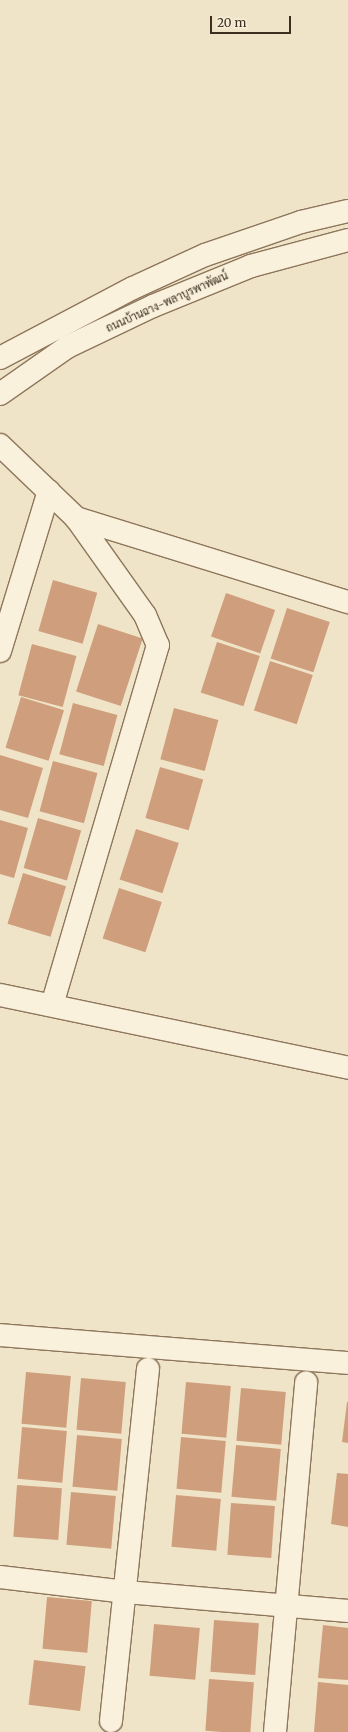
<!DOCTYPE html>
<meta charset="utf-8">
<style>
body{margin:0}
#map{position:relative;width:348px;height:1732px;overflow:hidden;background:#f0e4c8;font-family:Merriweather,Sarabun,serif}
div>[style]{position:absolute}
.building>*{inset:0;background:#cf9f7d;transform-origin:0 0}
.roads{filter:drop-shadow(1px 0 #8d765c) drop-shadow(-1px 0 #8d765c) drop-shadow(0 1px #8d765c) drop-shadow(0 -1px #8d765c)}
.street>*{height:22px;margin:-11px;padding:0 11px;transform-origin:11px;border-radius:11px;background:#faf1dc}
.secondary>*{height:22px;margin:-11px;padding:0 11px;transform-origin:11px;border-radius:11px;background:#faf1dc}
span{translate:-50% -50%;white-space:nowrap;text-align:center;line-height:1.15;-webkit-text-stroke:3px #f7eed8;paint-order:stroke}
.street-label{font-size:11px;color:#3d2e20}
.scale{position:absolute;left:210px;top:16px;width:81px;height:18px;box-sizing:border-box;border:2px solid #3d2e20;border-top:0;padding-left:5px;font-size:12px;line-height:14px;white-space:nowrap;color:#3d2e20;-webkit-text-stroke:3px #f7eed8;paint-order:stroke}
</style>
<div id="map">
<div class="building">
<div style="left:53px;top:580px;width:46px;height:53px;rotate:16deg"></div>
<div style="left:226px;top:593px;width:52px;height:46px;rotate:19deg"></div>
<div style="left:287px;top:608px;width:45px;height:53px;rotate:18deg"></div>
<div style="left:98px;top:624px;width:47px;height:71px;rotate:18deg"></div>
<div style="left:217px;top:642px;width:45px;height:53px;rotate:18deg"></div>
<div style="left:32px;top:644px;width:46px;height:53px;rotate:15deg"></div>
<div style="left:270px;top:661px;width:45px;height:52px;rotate:18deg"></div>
<div style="left:21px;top:697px;width:45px;height:53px;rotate:17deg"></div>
<div style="left:73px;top:703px;width:46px;height:53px;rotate:15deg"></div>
<div style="left:174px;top:708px;width:46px;height:53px;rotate:15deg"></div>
<div style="clip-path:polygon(0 755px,43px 768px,28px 818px,0 810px)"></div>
<div style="left:53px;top:761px;width:46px;height:52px;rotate:15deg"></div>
<div style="left:160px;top:767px;width:45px;height:53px;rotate:16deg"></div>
<div style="left:38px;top:818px;width:45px;height:52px;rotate:16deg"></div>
<div style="clip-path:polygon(0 820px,28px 828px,14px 878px,0 874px)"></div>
<div style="left:136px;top:829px;width:45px;height:53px;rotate:18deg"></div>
<div style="left:23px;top:873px;width:45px;height:53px;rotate:17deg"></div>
<div style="left:119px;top:888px;width:45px;height:53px;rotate:18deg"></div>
<div style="left:26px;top:1372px;width:45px;height:52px;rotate:5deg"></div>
<div style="left:81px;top:1378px;width:45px;height:52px;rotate:5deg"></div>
<div style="left:186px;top:1382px;width:45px;height:52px;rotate:5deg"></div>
<div style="left:241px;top:1388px;width:45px;height:53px;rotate:5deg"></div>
<div style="clip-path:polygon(347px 1402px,348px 1402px,348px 1443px,342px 1442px)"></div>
<div style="left:22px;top:1427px;width:45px;height:52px;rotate:5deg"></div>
<div style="left:77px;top:1435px;width:45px;height:52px;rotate:5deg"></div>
<div style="left:181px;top:1437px;width:45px;height:52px;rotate:5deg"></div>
<div style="left:236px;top:1445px;width:45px;height:52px;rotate:5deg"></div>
<div style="clip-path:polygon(337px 1473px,348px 1474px,348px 1527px,331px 1524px)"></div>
<div style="left:17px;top:1485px;width:45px;height:52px;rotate:4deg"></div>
<div style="left:71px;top:1492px;width:45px;height:53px;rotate:5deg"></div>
<div style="left:176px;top:1495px;width:45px;height:52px;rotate:5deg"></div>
<div style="left:231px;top:1503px;width:44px;height:52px;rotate:4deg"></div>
<div style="left:47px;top:1597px;width:45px;height:52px;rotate:5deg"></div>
<div style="left:214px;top:1620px;width:45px;height:52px;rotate:4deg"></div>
<div style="left:154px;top:1624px;width:46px;height:52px;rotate:5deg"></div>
<div style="clip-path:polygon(323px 1625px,348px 1628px,348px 1680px,318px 1678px)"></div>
<div style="left:34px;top:1660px;width:52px;height:45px;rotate:7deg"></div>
<div style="left:209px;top:1679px;width:45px;height:52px;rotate:4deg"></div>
<div style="clip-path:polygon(318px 1682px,348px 1685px,348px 1732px,314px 1732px)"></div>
</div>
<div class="roads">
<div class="street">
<div style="left:0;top:445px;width:105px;rotate:43.8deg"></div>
<div style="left:76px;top:518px;width:119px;rotate:54.6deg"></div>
<div style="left:145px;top:615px;width:33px;rotate:67deg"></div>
<div style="left:158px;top:645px;width:375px;rotate:106.4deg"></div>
<div style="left:76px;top:518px;width:285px;rotate:17.2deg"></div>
<div style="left:0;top:651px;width:167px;rotate:-73deg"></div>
<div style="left:0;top:995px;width:356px;rotate:11.8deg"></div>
<div style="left:0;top:1335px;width:349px;rotate:4.6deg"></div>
<div style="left:0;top:1577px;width:127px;rotate:6.8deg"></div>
<div style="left:126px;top:1592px;width:223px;rotate:4.9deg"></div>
<div style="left:111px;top:1721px;width:354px;rotate:-84deg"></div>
<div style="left:275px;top:1732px;width:351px;rotate:-84.9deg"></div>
</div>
<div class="secondary">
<div style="left:0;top:358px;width:150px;rotate:-27.8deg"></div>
<div style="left:133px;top:288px;width:79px;rotate:-24.6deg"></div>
<div style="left:205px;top:255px;width:102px;rotate:-19deg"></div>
<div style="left:301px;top:222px;width:48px;rotate:-13.2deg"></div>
<div style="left:0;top:394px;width:82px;rotate:-35deg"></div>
<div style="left:67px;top:347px;width:95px;rotate:-25.5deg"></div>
<div style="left:153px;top:306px;width:106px;rotate:-22.2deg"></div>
<div style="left:251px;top:266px;width:100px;rotate:-15deg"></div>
</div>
</div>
<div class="street-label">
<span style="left:167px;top:302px;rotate:-24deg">ถนนบ้านฉาง-พลาบูรพาพัฒน์</span>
</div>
<div class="scale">20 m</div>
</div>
